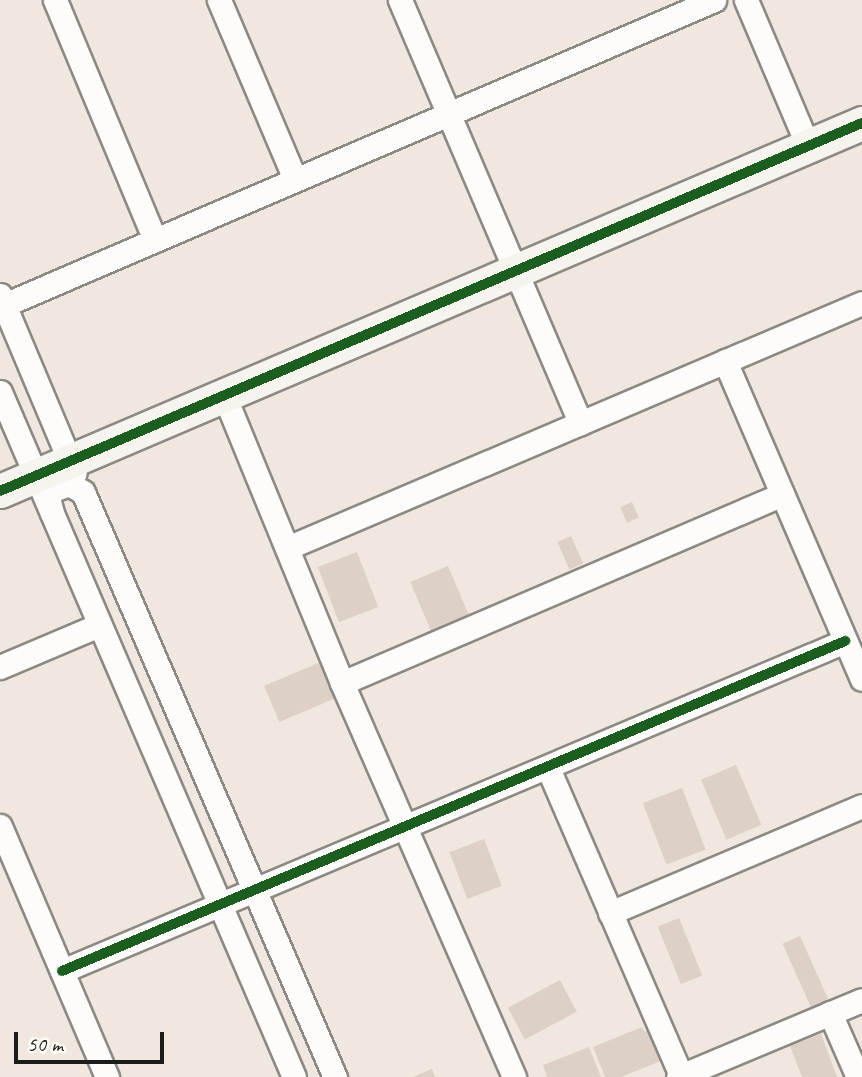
<!DOCTYPE html>
<style>
body{margin:0}
#map{position:relative;width:862px;height:1077px;overflow:hidden;background:#f0e8de;font-family:Caveat,sans-serif}
div>[style]{position:absolute}
.building>*{inset:0;background:#ddd0c6;transform-origin:0 0}
.roads{filter:drop-shadow(2px 0 #8c8984) drop-shadow(-2px 0 #8c8984) drop-shadow(0 2px #8c8984) drop-shadow(0 -2px #8c8984)}
.street>*{height:23px;margin:-11.5px;padding:0 11.5px;transform-origin:11.5px;border-radius:11.5px;background:#fdfcfa}
.secondary>*{height:33px;margin:-16.5px;padding:0 16.5px;transform-origin:16.5px;border-radius:16.5px;background:#f7f3ef}
.cycleway>*{height:10px;margin:-5px;padding:0 5px;transform-origin:5px;border-radius:5px;background:#1b5e20}
span{translate:-50% -50%;white-space:nowrap;text-align:center;line-height:1.15;-webkit-text-stroke:5px #fdfcf7;paint-order:stroke}
.scale{position:absolute;left:14px;top:1032px;width:150px;height:32px;box-sizing:border-box;border:4px solid #1c1c1c;border-top:0;padding-left:9px;font-size:21px;line-height:24px;white-space:nowrap;color:#1c1c1c;-webkit-text-stroke:5px #fdfcf7;paint-order:stroke}
</style>
<div id="map">
<div class="building">
<div style="left:632px;top:502px;width:17px;height:13px;rotate:66deg"></div>
<div style="left:571px;top:536px;width:30px;height:15px;rotate:66deg"></div>
<div style="left:357px;top:552px;width:59px;height:42px;rotate:69deg"></div>
<div style="left:448px;top:566px;width:65px;height:41px;rotate:67deg"></div>
<div style="left:323px;top:661px;width:39px;height:64px;rotate:67deg"></div>
<div style="left:736px;top:765px;width:65px;height:38px;rotate:67deg"></div>
<div style="left:682px;top:788px;width:66px;height:42px;rotate:69deg"></div>
<div style="left:484px;top:839px;width:50px;height:37px;rotate:69deg"></div>
<div style="left:679px;top:918px;width:62px;height:23px;rotate:68deg"></div>
<div style="left:800px;top:936px;width:70px;height:19px;rotate:66deg"></div>
<div style="left:560px;top:980px;width:36px;height:59px;rotate:62deg"></div>
<div style="clip-path:polygon(642px 1027px,644px 1032px,649px 1030px,661px 1061px,621px 1077px,605px 1077px,593px 1047px)"></div>
<div style="clip-path:polygon(821px 1034px,837px 1077px,802px 1077px,790px 1046px)"></div>
<div style="clip-path:polygon(589px 1047px,601px 1077px,547px 1077px,543px 1065px)"></div>
<div style="clip-path:polygon(432px 1069px,435px 1077px,413px 1077px)"></div>
</div>
<div class="roads">
<div class="street">
<div style="left:55px;top:0;width:260px;rotate:67.4deg"></div>
<div style="left:219px;top:0;width:194px;rotate:67deg"></div>
<div style="left:400px;top:0;width:460px;rotate:66.9deg"></div>
<div style="left:746px;top:0;width:159px;rotate:67deg"></div>
<div style="left:0;top:295px;width:193px;rotate:67.2deg"></div>
<div style="left:4px;top:305px;width:773px;rotate:-23.25deg"></div>
<div style="left:725px;top:361px;width:346px;rotate:66.7deg"></div>
<div style="left:0;top:392px;width:745px;rotate:66.77deg"></div>
<div style="left:224px;top:395px;width:311px;rotate:67.7deg"></div>
<div style="left:342px;top:683px;width:430px;rotate:66.4deg"></div>
<div style="left:52px;top:513px;width:16px;rotate:-104deg"></div>
<div style="left:48px;top:497px;width:9px;rotate:-54deg"></div>
<div style="left:53px;top:490px;width:17px;rotate:-21deg"></div>
<div style="left:69px;top:484px;width:16px;rotate:30deg"></div>
<div style="left:83px;top:492px;width:637px;rotate:66.7deg"></div>
<div style="left:287px;top:548px;width:625px;rotate:-23.08deg"></div>
<div style="left:0;top:667px;width:108px;rotate:-23deg"></div>
<div style="left:342px;top:683px;width:479px;rotate:-23.2deg"></div>
<div style="left:548px;top:768px;width:335px;rotate:66.6deg"></div>
<div style="left:0;top:826px;width:273px;rotate:66.9deg"></div>
<div style="left:610px;top:913px;width:274px;rotate:-23deg"></div>
<div style="left:62px;top:971px;width:850px;rotate:-22.85deg"></div>
<div style="left:830px;top:1013px;width:70px;rotate:66.4deg"></div>
<div style="left:678px;top:1077px;width:199px;rotate:-22.7deg"></div>
</div>
<div class="secondary">
<div style="left:0;top:491px;width:937px;rotate:-23.12deg"></div>
</div>
</div>
<div class="cycleway">
<div style="left:0;top:491px;width:937px;rotate:-23.12deg"></div>
<div style="left:62px;top:971px;width:850px;rotate:-22.85deg"></div>
</div>
<div class="scale">50 m</div>
</div>
